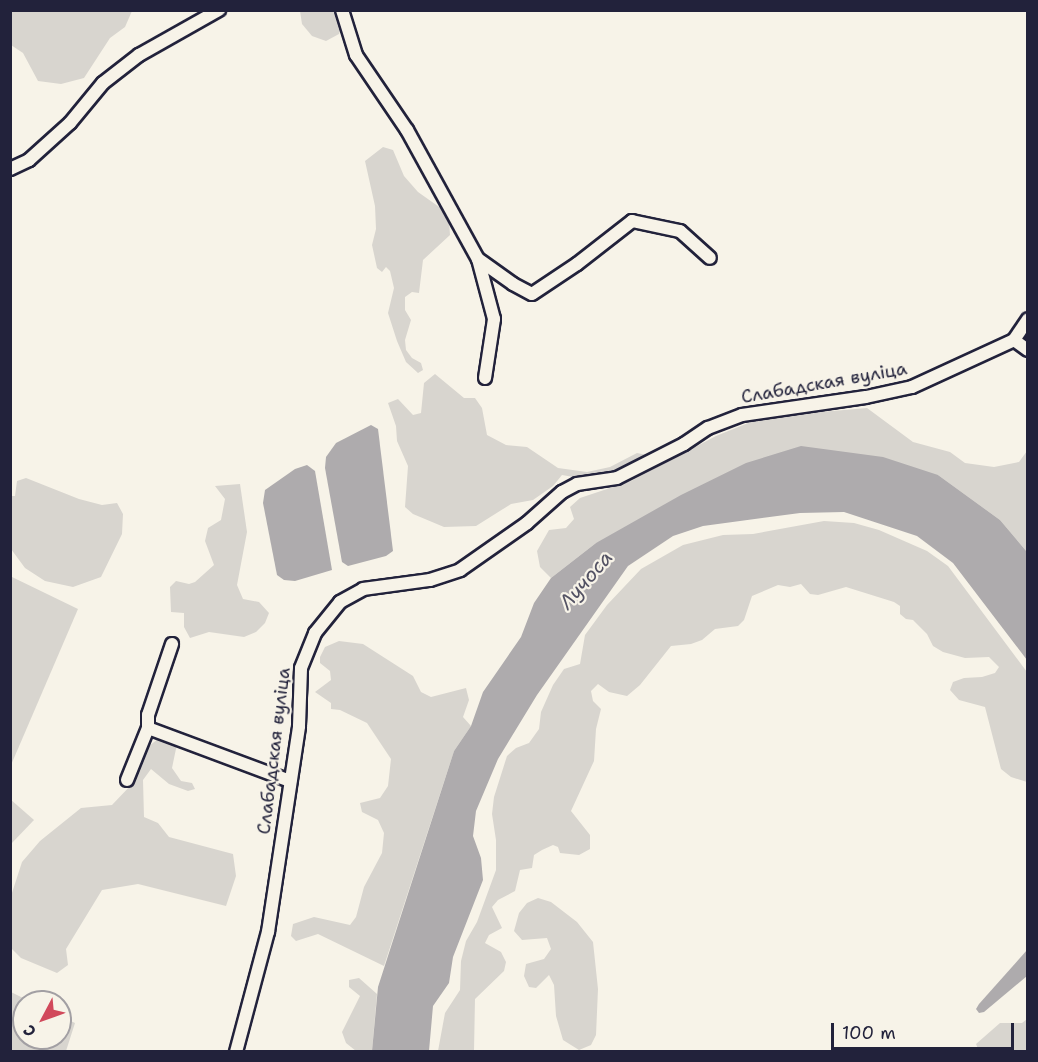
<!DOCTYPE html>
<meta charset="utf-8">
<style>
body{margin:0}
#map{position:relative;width:1038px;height:1062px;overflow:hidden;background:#f7f3e8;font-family:"Shantell Sans",sans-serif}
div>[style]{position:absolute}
.green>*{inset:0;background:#d8d5cf}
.water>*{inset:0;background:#aeabad}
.roads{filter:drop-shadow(2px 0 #22223b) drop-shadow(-2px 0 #22223b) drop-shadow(0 2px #22223b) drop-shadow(0 -2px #22223b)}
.minor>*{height:12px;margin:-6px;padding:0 6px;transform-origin:6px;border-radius:6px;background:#f7f3e8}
span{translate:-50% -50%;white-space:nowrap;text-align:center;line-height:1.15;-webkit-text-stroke:4.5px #f7f3e8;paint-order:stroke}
.street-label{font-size:18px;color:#22223b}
.water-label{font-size:20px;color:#535263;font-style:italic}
.frame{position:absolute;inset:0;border:12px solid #22223b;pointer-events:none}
.north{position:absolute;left:12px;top:990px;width:60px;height:60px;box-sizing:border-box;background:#f7f3e8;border:2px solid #a29fa3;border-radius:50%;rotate:229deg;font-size:16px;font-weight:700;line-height:24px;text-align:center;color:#22223b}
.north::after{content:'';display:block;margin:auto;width:21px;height:27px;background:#d1495b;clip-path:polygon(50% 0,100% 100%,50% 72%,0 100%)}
.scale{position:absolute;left:831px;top:1023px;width:183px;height:27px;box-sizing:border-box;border:3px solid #22223b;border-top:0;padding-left:8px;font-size:18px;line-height:21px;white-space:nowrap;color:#22223b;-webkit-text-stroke:4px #f7f3e8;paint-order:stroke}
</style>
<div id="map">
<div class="green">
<div style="clip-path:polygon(10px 11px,11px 10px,132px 11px,125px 27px,110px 38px,84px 78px,61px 84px,38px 81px,23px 53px,11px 45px)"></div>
<div style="clip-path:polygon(300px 11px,338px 11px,342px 24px,339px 34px,326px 41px,312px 36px,302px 24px)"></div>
<div style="clip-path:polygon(383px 147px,393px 150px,404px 176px,418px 192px,442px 209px,449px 220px,450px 235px,423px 260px,419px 293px,412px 292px,405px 297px,405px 310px,411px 320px,405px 340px,406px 350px,412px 358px,421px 363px,423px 370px,418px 373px,406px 362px,397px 341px,388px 313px,394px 288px,390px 271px,386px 267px,382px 272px,377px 268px,372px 245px,376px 229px,375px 206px,365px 161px)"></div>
<div style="clip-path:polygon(435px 374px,464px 398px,475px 398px,482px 408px,487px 435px,506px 445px,527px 447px,558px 468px,587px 472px,610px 467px,637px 453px,647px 455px,640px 461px,604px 475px,579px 478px,562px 475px,553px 486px,533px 500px,511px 504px,476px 526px,444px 527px,413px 514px,405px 507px,408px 466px,397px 441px,396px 426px,388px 403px,398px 399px,413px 415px,421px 413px,424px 383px)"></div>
<div style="clip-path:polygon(867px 408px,913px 442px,950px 452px,965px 463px,994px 467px,1019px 462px,1027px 451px,1027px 552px,1000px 520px,938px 475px,596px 543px,551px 578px,540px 567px,537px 551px,549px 530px,566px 528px,574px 519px,570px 507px,580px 498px,631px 481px,716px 436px,763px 417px)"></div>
<div style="clip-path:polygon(26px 478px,79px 499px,102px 505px,117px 503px,123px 514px,122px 534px,101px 577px,73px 587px,45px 581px,25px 568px,11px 549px,10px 496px,15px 496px,17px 481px)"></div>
<div style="clip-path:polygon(240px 484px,247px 532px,237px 585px,243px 599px,259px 602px,269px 613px,265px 623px,256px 632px,244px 637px,209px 632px,190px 638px,184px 627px,184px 613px,171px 612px,170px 587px,176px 581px,189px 584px,195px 582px,214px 565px,205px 541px,208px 528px,221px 520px,225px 499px,215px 486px)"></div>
<div style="clip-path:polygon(824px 521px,854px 523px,879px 530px,927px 551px,948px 566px,1027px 672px,1027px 782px,1011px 777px,1001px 769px,985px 707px,959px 700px,950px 690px,953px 682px,964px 678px,982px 677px,995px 673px,999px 667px,989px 657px,965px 658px,943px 652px,933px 646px,927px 634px,913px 620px,906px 619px,900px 614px,900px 606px,894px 602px,846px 587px,818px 595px,810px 594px,801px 584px,790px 587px,778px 585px,752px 596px,744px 620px,738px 626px,715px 629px,702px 640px,691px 644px,671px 646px,640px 685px,627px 696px,609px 692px,598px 684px,591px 691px,593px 701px,601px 709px,596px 729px,594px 761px,571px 811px,590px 835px,590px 849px,579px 855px,560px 853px,558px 847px,553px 845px,542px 850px,534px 855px,532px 868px,520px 870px,515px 891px,498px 900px,492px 907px,502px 928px,489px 935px,485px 943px,501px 952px,506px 962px,504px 971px,475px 999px,474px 1051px,438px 1051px,445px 1013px,460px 990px,461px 961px,466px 941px,477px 922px,496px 870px,496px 840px,492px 814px,494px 797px,507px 756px,516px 748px,529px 743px,539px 729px,541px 712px,553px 685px,564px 669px,580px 664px,585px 635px,607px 605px,641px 569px,683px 545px,723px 535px,753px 534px)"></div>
<div style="clip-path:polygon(12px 577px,78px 609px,11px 765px,10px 578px)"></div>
<div style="clip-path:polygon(339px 641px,363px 644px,413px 676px,421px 692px,431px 697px,466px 688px,469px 700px,463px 717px,471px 726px,454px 751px,384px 966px,318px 934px,296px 941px,291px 936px,293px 924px,314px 917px,350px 925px,356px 917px,364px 887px,382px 853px,384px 833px,378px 820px,362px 812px,360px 803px,380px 798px,388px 786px,391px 759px,367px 723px,340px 710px,331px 709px,331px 703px,315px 692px,331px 680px,330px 671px,320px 663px,320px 657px,325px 647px)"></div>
<div style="clip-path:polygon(158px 739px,177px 744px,172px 768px,181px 781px,192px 783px,195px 789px,188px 791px,169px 784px,151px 769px,143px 780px,144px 817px,158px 823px,169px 837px,233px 854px,236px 876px,226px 906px,138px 884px,102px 890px,66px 949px,68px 965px,57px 973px,21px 958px,11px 948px,10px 899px,22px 862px,40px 841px,81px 808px,112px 805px,132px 784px,149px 746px)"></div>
<div style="clip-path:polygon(10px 799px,34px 820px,11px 844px,10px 844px)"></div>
<div style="clip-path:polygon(538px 898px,551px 902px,577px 922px,593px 942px,598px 989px,596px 1035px,591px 1045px,579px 1050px,563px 1040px,556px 1016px,554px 985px,549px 975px,536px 988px,529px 987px,524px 976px,526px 964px,544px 959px,551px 949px,547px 938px,522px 940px,514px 931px,519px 913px,527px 903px)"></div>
<div style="clip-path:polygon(359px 978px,377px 994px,372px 1051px,356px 1051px,346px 1043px,342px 1032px,360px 996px,349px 987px,349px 980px)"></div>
<div style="clip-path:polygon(11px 992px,31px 1002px,24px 1002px,24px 1038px,60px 1038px,60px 1016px,75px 1023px,66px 1051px,11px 1051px)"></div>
<div style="clip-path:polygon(1027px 1019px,1027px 1051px,979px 1051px,976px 1044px,1000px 1023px,1022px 1023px)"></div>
</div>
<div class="water">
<div style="clip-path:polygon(371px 425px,378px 429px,393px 551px,386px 556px,348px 566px,342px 562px,325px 468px,326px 457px,336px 443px)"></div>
<div style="clip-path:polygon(801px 446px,883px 457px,938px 475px,1000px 520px,1027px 552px,1027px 660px,953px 563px,917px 536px,844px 512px,800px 513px,703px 526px,673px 536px,628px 566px,537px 695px,498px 759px,476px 811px,473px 836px,481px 858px,483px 880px,453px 957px,449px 983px,433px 1006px,429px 1051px,372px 1051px,378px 987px,454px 751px,471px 726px,483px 692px,521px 637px,534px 603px,551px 578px,596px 543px,681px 495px,746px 463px)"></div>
<div style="clip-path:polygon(307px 465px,315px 471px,332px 570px,295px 581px,284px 580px,277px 575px,263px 503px,265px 490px,295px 469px)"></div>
<div style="clip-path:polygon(1027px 950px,1027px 976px,984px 1012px,979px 1013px,976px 1009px,979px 1004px)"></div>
</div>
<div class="roads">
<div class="minor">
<div style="left:342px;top:10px;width:47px;rotate:72.7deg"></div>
<div style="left:356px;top:55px;width:91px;rotate:55.8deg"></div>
<div style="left:407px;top:130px;width:147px;rotate:61.2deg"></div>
<div style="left:10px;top:169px;width:21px;rotate:-25deg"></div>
<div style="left:29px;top:160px;width:55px;rotate:-42.1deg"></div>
<div style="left:70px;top:123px;width:52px;rotate:-50.5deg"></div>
<div style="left:103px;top:83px;width:46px;rotate:-37.9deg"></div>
<div style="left:139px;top:55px;width:92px;rotate:-29.4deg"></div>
<div style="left:1014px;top:340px;width:25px;rotate:-56deg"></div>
<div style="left:485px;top:378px;width:60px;rotate:-81.3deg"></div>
<div style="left:494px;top:319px;width:62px;rotate:-104.9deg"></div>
<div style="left:478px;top:259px;width:43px;rotate:35.5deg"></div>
<div style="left:513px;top:284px;width:21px;rotate:28deg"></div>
<div style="left:532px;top:294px;width:54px;rotate:-33.7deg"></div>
<div style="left:577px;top:264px;width:70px;rotate:-38deg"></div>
<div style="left:632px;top:221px;width:49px;rotate:11.8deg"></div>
<div style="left:680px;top:231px;width:40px;rotate:42deg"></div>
<div style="left:148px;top:728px;width:152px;rotate:20.5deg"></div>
<div style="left:127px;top:780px;width:56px;rotate:-68deg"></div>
<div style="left:148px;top:728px;width:13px;rotate:-90deg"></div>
<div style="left:148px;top:715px;width:75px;rotate:-71.3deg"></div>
<div style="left:236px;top:1052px;width:124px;rotate:-75.1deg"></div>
<div style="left:268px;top:932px;width:208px;rotate:-81.4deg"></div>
<div style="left:299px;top:726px;width:58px;rotate:-88deg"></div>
<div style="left:301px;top:668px;width:38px;rotate:-68deg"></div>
<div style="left:315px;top:633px;width:40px;rotate:-51deg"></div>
<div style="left:340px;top:602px;width:26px;rotate:-29deg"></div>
<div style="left:363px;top:589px;width:68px;rotate:-7.7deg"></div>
<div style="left:430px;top:580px;width:32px;rotate:-18deg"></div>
<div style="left:460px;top:570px;width:82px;rotate:-35deg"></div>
<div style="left:527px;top:523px;width:47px;rotate:-41.5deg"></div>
<div style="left:562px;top:492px;width:17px;rotate:-28deg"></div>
<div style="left:577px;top:484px;width:40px;rotate:-8.5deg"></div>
<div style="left:617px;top:478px;width:75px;rotate:-26.9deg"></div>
<div style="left:684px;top:444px;width:29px;rotate:-34deg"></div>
<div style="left:708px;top:428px;width:36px;rotate:-21deg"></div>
<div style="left:742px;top:415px;width:125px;rotate:-8.3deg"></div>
<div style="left:866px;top:397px;width:47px;rotate:-12.3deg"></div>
<div style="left:912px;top:387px;width:112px;rotate:-24.7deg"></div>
<div style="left:1014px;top:340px;width:17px;rotate:36deg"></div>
</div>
</div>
<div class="street-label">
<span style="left:824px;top:383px;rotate:-10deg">Слабадская вуліца</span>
<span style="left:274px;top:751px;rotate:-83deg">Слабадская вуліца</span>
</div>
<div class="water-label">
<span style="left:586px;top:580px;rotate:-49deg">Лучоса</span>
</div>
<div class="frame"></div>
<div class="north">С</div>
<div class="scale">100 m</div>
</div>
